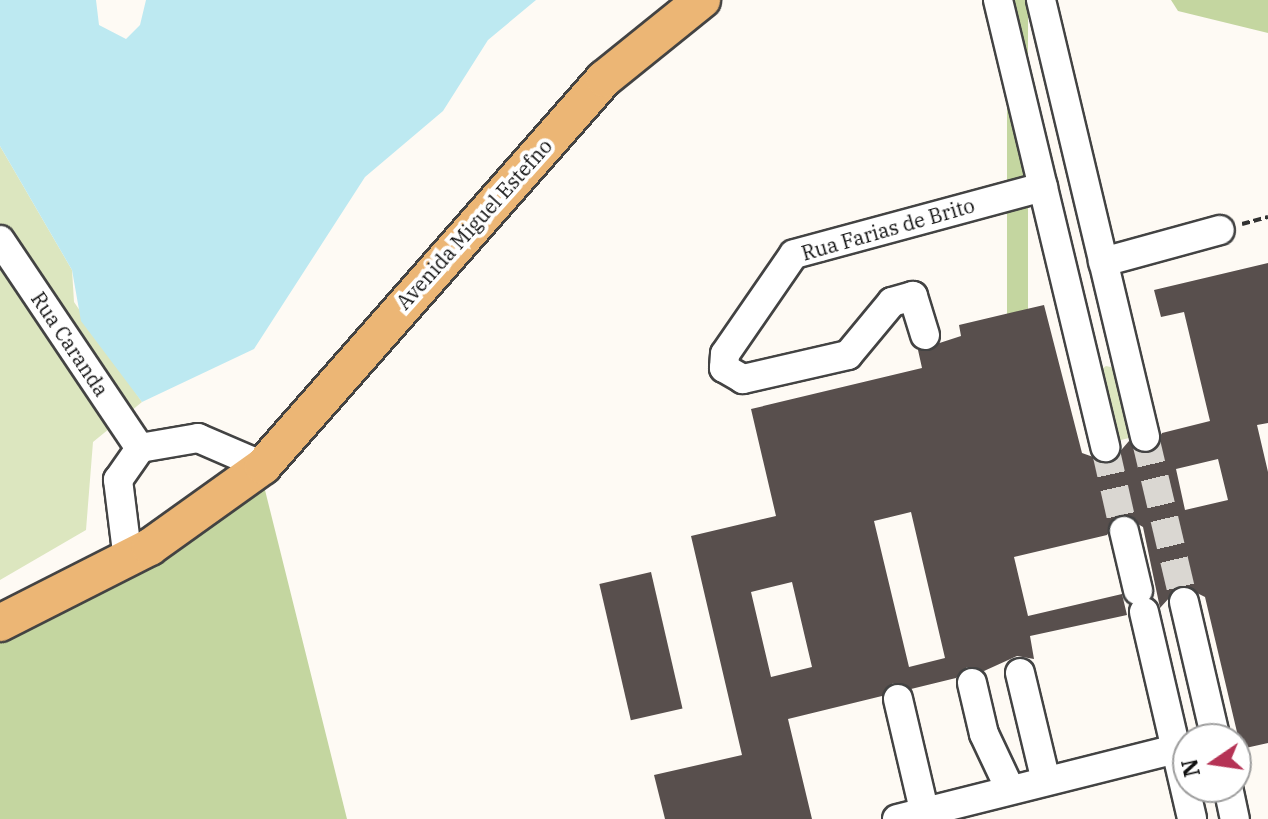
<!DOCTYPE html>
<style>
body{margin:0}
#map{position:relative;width:1268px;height:819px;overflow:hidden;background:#fefaf4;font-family:"IBM Plex Serif",serif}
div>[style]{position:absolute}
.green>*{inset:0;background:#dce6bf}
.forest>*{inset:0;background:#c4d6a0;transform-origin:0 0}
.water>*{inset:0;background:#bde9f1}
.building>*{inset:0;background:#584f4d;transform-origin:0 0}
.minor-tunnel>*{height:28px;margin-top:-14px;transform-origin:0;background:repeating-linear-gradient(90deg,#dad7d2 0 28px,transparent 0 42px)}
.path>*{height:4px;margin-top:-2px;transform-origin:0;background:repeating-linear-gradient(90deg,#323232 0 8px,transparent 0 12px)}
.roads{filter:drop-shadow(2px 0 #434343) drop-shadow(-2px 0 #434343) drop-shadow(0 2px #434343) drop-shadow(0 -2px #434343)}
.minor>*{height:28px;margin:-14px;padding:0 14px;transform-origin:14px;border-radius:14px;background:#fff}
.major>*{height:36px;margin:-18px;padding:0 18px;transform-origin:18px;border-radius:18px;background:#ecb675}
span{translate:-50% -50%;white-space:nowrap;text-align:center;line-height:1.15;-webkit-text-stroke:8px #fff;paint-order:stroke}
.street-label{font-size:20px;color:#101010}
.north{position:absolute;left:1172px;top:723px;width:80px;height:80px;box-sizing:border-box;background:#fff;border:2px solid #9f9f9f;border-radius:50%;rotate:257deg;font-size:22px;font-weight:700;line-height:32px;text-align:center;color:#101010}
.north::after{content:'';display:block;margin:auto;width:28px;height:36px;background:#b53355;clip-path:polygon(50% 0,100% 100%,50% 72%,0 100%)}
</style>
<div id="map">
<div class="green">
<div style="clip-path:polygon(0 146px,72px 270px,74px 302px,142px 402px,93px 442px,86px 530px,0 580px)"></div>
<div style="clip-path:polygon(1106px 366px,1115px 368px,1133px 437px,1113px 442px,1099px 371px)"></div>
</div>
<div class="forest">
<div style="left:1007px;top:0;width:21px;height:353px"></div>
<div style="clip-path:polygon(1171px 0,1268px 0,1268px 33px,1178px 11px)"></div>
<div style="clip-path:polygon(263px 482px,347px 819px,0 819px,0 636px,178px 552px)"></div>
</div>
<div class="water">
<div style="clip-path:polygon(0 0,96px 0,99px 25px,126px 39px,140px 25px,146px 0,536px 0,488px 40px,443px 111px,365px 177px,254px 349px,142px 402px,81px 321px,72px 270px,0 146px)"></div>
</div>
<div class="building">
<div style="clip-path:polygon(evenodd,1268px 263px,1268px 423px,1257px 425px,1268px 472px,1268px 743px,1241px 749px,1205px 597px,1181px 585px,1160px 608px,1143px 527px,1121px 514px,1107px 535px,1014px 557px,1028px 616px,1122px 594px,1127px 615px,1030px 636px,1034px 659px,1017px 656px,984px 671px,967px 667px,956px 678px,911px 689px,893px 683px,882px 696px,788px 719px,812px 819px,665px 819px,654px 775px,742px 755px,691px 536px,776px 516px,751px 409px,922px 368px,918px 350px,961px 336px,959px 325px,1044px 305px,1082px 453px,1110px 463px,1129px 441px,1150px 453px,1162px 433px,1210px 421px,1184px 312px,1161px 317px,1154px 290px,1268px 263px,1218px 459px,1228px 500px,1185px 510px,1176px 469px,1218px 459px,1268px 263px,911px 512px,945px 658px,909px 667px,874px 521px,911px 512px,1268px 263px,792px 582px,812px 667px,771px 677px,751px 592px,792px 582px)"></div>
<div style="left:651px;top:572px;width:140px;height:53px;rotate:77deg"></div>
</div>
<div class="minor-tunnel">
<div style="left:1145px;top:437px;width:170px;rotate:76.7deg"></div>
<div style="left:1105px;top:447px;width:86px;rotate:77.3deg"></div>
</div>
<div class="path">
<div style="left:1242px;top:224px;width:27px;rotate:-15deg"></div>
</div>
<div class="roads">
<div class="minor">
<div style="left:998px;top:0;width:460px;rotate:76.5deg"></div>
<div style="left:1041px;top:0;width:449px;rotate:76.6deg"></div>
<div style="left:0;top:240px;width:251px;rotate:56.1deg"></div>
<div style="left:1103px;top:262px;width:121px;rotate:-15.3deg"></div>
<div style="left:925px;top:335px;width:41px;rotate:-107.1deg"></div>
<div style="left:913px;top:296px;width:22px;rotate:164deg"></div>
<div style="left:892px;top:302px;width:69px;rotate:129.7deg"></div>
<div style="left:848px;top:355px;width:108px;rotate:167.1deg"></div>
<div style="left:743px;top:379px;width:22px;rotate:-150deg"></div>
<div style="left:724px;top:368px;width:14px;rotate:-86deg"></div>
<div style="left:725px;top:354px;width:121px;rotate:-55.4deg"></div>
<div style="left:794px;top:254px;width:258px;rotate:-15.1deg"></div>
<div style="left:1124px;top:531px;width:61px;rotate:76.7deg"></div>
<div style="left:128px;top:560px;width:81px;rotate:-97.1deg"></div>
<div style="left:118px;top:480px;width:39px;rotate:-55deg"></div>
<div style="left:140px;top:448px;width:59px;rotate:-9.8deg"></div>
<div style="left:198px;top:438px;width:71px;rotate:23.3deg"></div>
<div style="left:1184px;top:602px;width:141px;rotate:76.9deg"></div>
<div style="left:1144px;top:612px;width:212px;rotate:76.9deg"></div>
<div style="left:1020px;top:673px;width:111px;rotate:76.5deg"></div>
<div style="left:972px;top:683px;width:52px;rotate:76.8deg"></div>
<div style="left:984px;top:734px;width:61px;rotate:64.7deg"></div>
<div style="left:898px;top:699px;width:114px;rotate:76.8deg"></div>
<div style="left:1228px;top:787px;width:33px;rotate:78deg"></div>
<div style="left:897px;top:819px;width:288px;rotate:-14.1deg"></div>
</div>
<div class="major">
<div style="left:0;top:623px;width:168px;rotate:-26.9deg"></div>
<div style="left:150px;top:547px;width:139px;rotate:-35.6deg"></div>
<div style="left:263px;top:466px;width:516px;rotate:-48.62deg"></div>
<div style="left:604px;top:79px;width:126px;rotate:-38.9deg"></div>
</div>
</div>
<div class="street-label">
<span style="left:474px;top:224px;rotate:-48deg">Avenida Miguel Estefno</span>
<span style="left:888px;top:229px;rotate:-16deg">Rua Farias de Brito</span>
<span style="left:70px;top:344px;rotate:56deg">Rua Caranda</span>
</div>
<div class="north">N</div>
</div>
